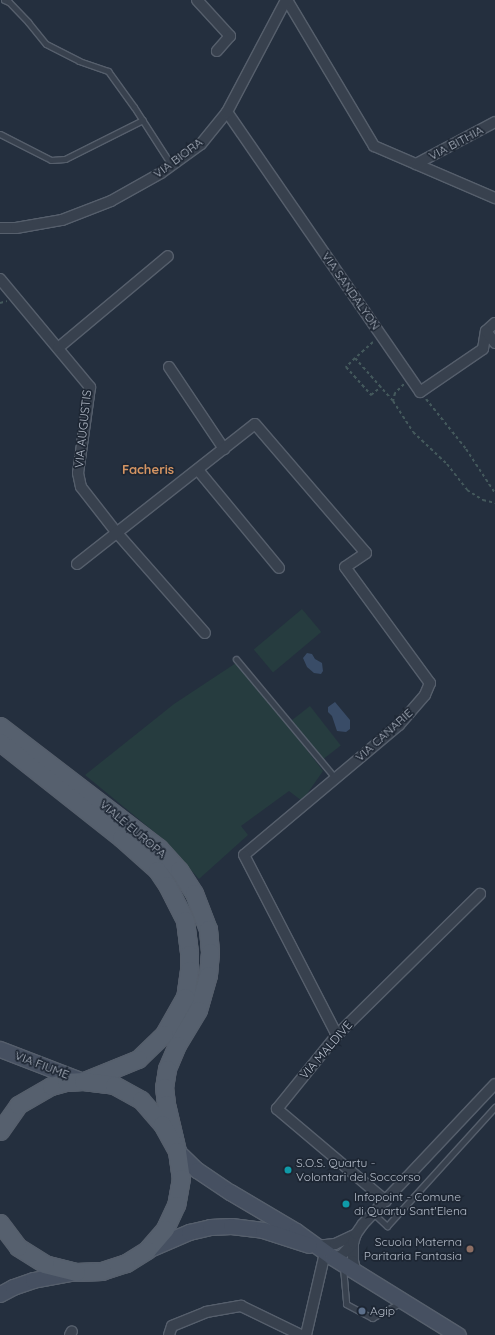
<!DOCTYPE html>
<style>
body{margin:0}
#map{position:relative;width:495px;height:1335px;overflow:hidden;background:#242f3e;font-family:Quicksand,sans-serif}
div>[style]{position:absolute}
.green>*{inset:0;background:#263c3f;transform-origin:0 0}
.water>*{inset:0;background:#394c67}
.path>*{height:2px;margin-top:-1px;transform-origin:0;background:repeating-linear-gradient(90deg,#44595c 0 3px,transparent 0 6px)}
.roads{filter:drop-shadow(1px 0 #565f6c) drop-shadow(-1px 0 #565f6c) drop-shadow(0 1px #565f6c) drop-shadow(0 -1px #565f6c)}
.service>*{height:5px;margin:-2.5px;padding:0 2.5px;transform-origin:2.5px;border-radius:2.5px;background:#38414e}
.minor>*{height:10px;margin:-5px;padding:0 5px;transform-origin:5px;border-radius:5px;background:#38414e}
.secondary>*{height:15px;margin:-7.5px;padding:0 7.5px;transform-origin:7.5px;border-radius:7.5px;background:#465061}
.primary>*{height:17px;margin:-8.5px;padding:0 8.5px;transform-origin:8.5px;border-radius:8.5px;background:#56606e}
.dots>*{width:11px;height:11px;translate:-50% -50%;box-sizing:border-box;border:2px solid #1d2633;border-radius:50%}
span{translate:-50% -50%;white-space:nowrap;text-align:center;line-height:1.15;-webkit-text-stroke:3.5px #1d2633;paint-order:stroke}
.street-label{font-size:12px;color:#b4bcc9}
.poi-label{font-size:12px;color:#b4bcc9}
.left{translate:0 -50%;text-align:left}
.right{translate:-100% -50%;text-align:right}
.neighbourhood-label{font-size:13px;color:#d59563;font-weight:700}
</style>
<div id="map">
<div class="green">
<div style="left:302px;top:609px;width:30px;height:63px;rotate:50deg"></div>
<div style="clip-path:polygon(239px 661px,323px 771px,302px 801px,289px 791px,241px 826px,248px 835px,199px 879px,164px 840px,85px 775px,174px 704px)"></div>
<div style="left:310px;top:706px;width:50px;height:23px;rotate:52deg"></div>
</div>
<div class="water">
<div style="clip-path:polygon(307px 653px,312px 654px,315px 659px,322px 663px,323px 671px,321px 674px,314px 673px,307px 667px,303px 658px)"></div>
<div style="clip-path:polygon(335px 702px,350px 720px,350px 729px,346px 732px,337px 731px,332px 716px,328px 712px,328px 707px)"></div>
</div>
<div class="path">
<div style="left:0;top:303px;width:7px;rotate:-16deg"></div>
<div style="left:373px;top:342px;width:24px;rotate:138deg"></div>
<div style="left:355px;top:358px;width:57px;rotate:48.5deg"></div>
<div style="left:355px;top:358px;width:13px;rotate:135deg"></div>
<div style="left:346px;top:367px;width:38px;rotate:48deg"></div>
<div style="left:371px;top:395px;width:13px;rotate:-39deg"></div>
<div style="left:404px;top:384px;width:13px;rotate:135deg"></div>
<div style="left:395px;top:393px;width:8px;rotate:104deg"></div>
<div style="left:393px;top:401px;width:37px;rotate:57deg"></div>
<div style="left:413px;top:432px;width:47px;rotate:43.3deg"></div>
<div style="left:447px;top:464px;width:33px;rotate:52deg"></div>
<div style="left:467px;top:490px;width:19px;rotate:32deg"></div>
<div style="left:483px;top:500px;width:12px;rotate:14deg"></div>
<div style="left:426px;top:399px;width:64px;rotate:51.3deg"></div>
<div style="left:466px;top:449px;width:53px;rotate:56.6deg"></div>
</div>
<div class="roads">
<div class="service">
<div style="left:4px;top:0;width:5px;rotate:22deg"></div>
<div style="left:9px;top:2px;width:28px;rotate:46deg"></div>
<div style="left:28px;top:22px;width:28px;rotate:51deg"></div>
<div style="left:46px;top:44px;width:37px;rotate:27deg"></div>
<div style="left:79px;top:61px;width:31px;rotate:19deg"></div>
<div style="left:108px;top:71px;width:44px;rotate:54.2deg"></div>
<div style="left:134px;top:107px;width:70px;rotate:57.2deg"></div>
<div style="left:0;top:134px;width:57px;rotate:27deg"></div>
<div style="left:51px;top:160px;width:14px;rotate:-4deg"></div>
<div style="left:65px;top:159px;width:87px;rotate:-26.6deg"></div>
<div style="left:236px;top:659px;width:155px;rotate:50.2deg"></div>
<div style="left:374px;top:1214px;width:18px;rotate:43deg"></div>
<div style="left:387px;top:1226px;width:161px;rotate:-47.8deg"></div>
<div style="left:343px;top:1267px;width:37px;rotate:85deg"></div>
<div style="left:346px;top:1304px;width:30px;rotate:28deg"></div>
<div style="left:372px;top:1318px;width:34px;rotate:-28deg"></div>
</div>
<div class="minor">
<div style="left:197px;top:0;width:49px;rotate:47.5deg"></div>
<div style="left:230px;top:36px;width:20px;rotate:131deg"></div>
<div style="left:287px;top:0;width:170px;rotate:59.2deg"></div>
<div style="left:374px;top:146px;width:132px;rotate:23.3deg"></div>
<div style="left:227px;top:112px;width:340px;rotate:55.4deg"></div>
<div style="left:420px;top:392px;width:76px;rotate:-34.3deg"></div>
<div style="left:483px;top:349px;width:18px;rotate:-81deg"></div>
<div style="left:486px;top:331px;width:12px;rotate:-42deg"></div>
<div style="left:416px;top:164px;width:89px;rotate:-28deg"></div>
<div style="left:0;top:228px;width:16px"></div>
<div style="left:16px;top:228px;width:47px;rotate:-9.9deg"></div>
<div style="left:62px;top:220px;width:53px;rotate:-21.2deg"></div>
<div style="left:111px;top:201px;width:57px;rotate:-29.2deg"></div>
<div style="left:161px;top:173px;width:49px;rotate:-35.9deg"></div>
<div style="left:201px;top:144px;width:41px;rotate:-50.9deg"></div>
<div style="left:227px;top:112px;width:127px;rotate:-62.2deg"></div>
<div style="left:0;top:279px;width:141px;rotate:50.2deg"></div>
<div style="left:90px;top:387px;width:87px;rotate:97.9deg"></div>
<div style="left:78px;top:473px;width:14px;rotate:78deg"></div>
<div style="left:81px;top:487px;width:58px;rotate:52deg"></div>
<div style="left:117px;top:533px;width:133px;rotate:48.7deg"></div>
<div style="left:486px;top:331px;width:15px;rotate:53deg"></div>
<div style="left:58px;top:348px;width:143px;rotate:-39.9deg"></div>
<div style="left:169px;top:367px;width:99px;rotate:56.1deg"></div>
<div style="left:198px;top:470px;width:127px;rotate:50.4deg"></div>
<div style="left:77px;top:564px;width:226px;rotate:-38.2deg"></div>
<div style="left:255px;top:424px;width:170px;rotate:49.3deg"></div>
<div style="left:366px;top:553px;width:25px;rotate:146deg"></div>
<div style="left:345px;top:567px;width:144px;rotate:53.8deg"></div>
<div style="left:430px;top:683px;width:13px;rotate:113deg"></div>
<div style="left:425px;top:695px;width:40px;rotate:131deg"></div>
<div style="left:399px;top:725px;width:202px;rotate:140deg"></div>
<div style="left:244px;top:855px;width:203px;rotate:62.7deg"></div>
<div style="left:386px;top:1201px;width:143px;rotate:-139.8deg"></div>
<div style="left:277px;top:1109px;width:95px;rotate:-51deg"></div>
<div style="left:337px;top:1035px;width:201px;rotate:-44.6deg"></div>
<div style="left:353px;top:1243px;width:18px;rotate:90deg"></div>
<div style="left:353px;top:1261px;width:12px;rotate:76deg"></div>
<div style="left:316px;top:1246px;width:19px;rotate:-6deg"></div>
<div style="left:335px;top:1244px;width:23px;rotate:-25deg"></div>
<div style="left:332px;top:1257px;width:9px;rotate:-6deg"></div>
<div style="left:341px;top:1256px;width:18px;rotate:-47deg"></div>
<div style="left:353px;top:1243px;width:9px;rotate:-72deg"></div>
<div style="left:356px;top:1234px;width:12px;rotate:-55deg"></div>
<div style="left:363px;top:1224px;width:192px;rotate:-46.7deg"></div>
<div style="left:70px;top:1335px;width:4px;rotate:-63deg"></div>
<div style="left:169px;top:1335px;width:9px;rotate:-72deg"></div>
<div style="left:172px;top:1326px;width:37px;rotate:-22deg"></div>
<div style="left:206px;top:1312px;width:36px;rotate:-10deg"></div>
<div style="left:241px;top:1306px;width:67px;rotate:25.8deg"></div>
<div style="left:306px;top:1335px;width:84px;rotate:-77deg"></div>
</div>
<div class="secondary">
<div style="left:0;top:1049px;width:89px;rotate:21.1deg"></div>
<div style="left:177px;top:1151px;width:28px;rotate:44deg"></div>
<div style="left:197px;top:1170px;width:40px;rotate:34deg"></div>
<div style="left:230px;top:1192px;width:77px;rotate:30.6deg"></div>
<div style="left:296px;top:1231px;width:44px;rotate:35.8deg"></div>
<div style="left:332px;top:1257px;width:148px;rotate:31.8deg"></div>
<div style="left:147px;top:1250px;width:46px;rotate:-23.2deg"></div>
<div style="left:189px;top:1232px;width:22px;rotate:-13deg"></div>
<div style="left:210px;top:1227px;width:21px;rotate:-3deg"></div>
<div style="left:231px;top:1226px;width:32px;rotate:7deg"></div>
<div style="left:263px;top:1230px;width:48px;rotate:18.1deg"></div>
<div style="left:0;top:1294px;width:15px;rotate:-28deg"></div>
<div style="left:13px;top:1287px;width:21px;rotate:-19deg"></div>
<div style="left:33px;top:1280px;width:44px;rotate:-10.5deg"></div>
</div>
<div class="primary">
<div style="left:0;top:726px;width:200px;rotate:37.5deg"></div>
<div style="left:159px;top:848px;width:30px;rotate:48deg"></div>
<div style="left:179px;top:870px;width:27px;rotate:57deg"></div>
<div style="left:194px;top:893px;width:39px;rotate:69deg"></div>
<div style="left:208px;top:929px;width:23px;rotate:85deg"></div>
<div style="left:210px;top:952px;width:23px;rotate:95deg"></div>
<div style="left:208px;top:975px;width:36px;rotate:106deg"></div>
<div style="left:198px;top:1010px;width:41px;rotate:121deg"></div>
<div style="left:177px;top:1045px;width:26px;rotate:113deg"></div>
<div style="left:167px;top:1069px;width:18px;rotate:99deg"></div>
<div style="left:164px;top:1087px;width:17px;rotate:83deg"></div>
<div style="left:166px;top:1104px;width:48px;rotate:76.8deg"></div>
<div style="left:0;top:742px;width:154px;rotate:38.4deg"></div>
<div style="left:121px;top:838px;width:48px;rotate:41.6deg"></div>
<div style="left:157px;top:870px;width:18px;rotate:56deg"></div>
<div style="left:167px;top:885px;width:39px;rotate:63deg"></div>
<div style="left:185px;top:920px;width:34px;rotate:83deg"></div>
<div style="left:189px;top:954px;width:16px;rotate:90deg"></div>
<div style="left:189px;top:970px;width:27px;rotate:98deg"></div>
<div style="left:185px;top:997px;width:43px;rotate:119.6deg"></div>
<div style="left:164px;top:1034px;width:36px;rotate:136deg"></div>
<div style="left:138px;top:1059px;width:58px;rotate:157.8deg"></div>
<div style="left:0;top:1131px;width:32px;rotate:-55deg"></div>
<div style="left:18px;top:1105px;width:38px;rotate:-30deg"></div>
<div style="left:51px;top:1086px;width:16px;rotate:-15deg"></div>
<div style="left:66px;top:1082px;width:17px;rotate:-3deg"></div>
<div style="left:83px;top:1081px;width:31px;rotate:7deg"></div>
<div style="left:114px;top:1085px;width:31px;rotate:29deg"></div>
<div style="left:141px;top:1100px;width:32px;rotate:49deg"></div>
<div style="left:162px;top:1124px;width:31px;rotate:61deg"></div>
<div style="left:177px;top:1151px;width:27px;rotate:82deg"></div>
<div style="left:181px;top:1178px;width:27px;rotate:100deg"></div>
<div style="left:176px;top:1205px;width:26px;rotate:115deg"></div>
<div style="left:165px;top:1229px;width:28px;rotate:131deg"></div>
<div style="left:147px;top:1250px;width:25px;rotate:148deg"></div>
<div style="left:126px;top:1263px;width:25px;rotate:162deg"></div>
<div style="left:102px;top:1271px;width:26px;rotate:178deg"></div>
<div style="left:76px;top:1272px;width:32px;rotate:-166deg"></div>
<div style="left:45px;top:1264px;width:32px;rotate:-148deg"></div>
<div style="left:18px;top:1247px;width:30px;rotate:-127deg"></div>
</div>
</div>
<div class="dots">
<div style="left:288px;top:1170px;background:#0f9aa8"></div>
<div style="left:346px;top:1204px;background:#0f9aa8"></div>
<div style="left:470px;top:1249px;background:#8d6e63"></div>
<div style="left:362px;top:1311px;background:#5c6f8a"></div>
</div>
<div class="street-label">
<span style="left:456px;top:143px;rotate:-28deg">VIA BITHIA</span>
<span style="left:178px;top:158px;rotate:-37deg">VIA BIORA</span>
<span style="left:351px;top:291px;rotate:55deg">VIA SANDALYON</span>
<span style="left:83px;top:429px;rotate:-84deg">VIA AUGUSTIS</span>
<span style="left:384px;top:735px;rotate:-42deg">VIA CANARIE</span>
<span style="left:133px;top:829px;rotate:40deg">VIALE EUROPA</span>
<span style="left:326px;top:1050px;rotate:-49deg">VIA MALDIVE</span>
<span style="left:42px;top:1065px;rotate:21deg">VIA FIUME</span>
</div>
<div class="poi-label">
<span class="left" style="left:296px;top:1170px">S.O.S. Quartu -<br>Volontari del Soccorso</span>
<span class="left" style="left:354px;top:1204px">Infopoint - Comune<br>di Quartu Sant'Elena</span>
<span class="right" style="left:462px;top:1249px">Scuola Materna<br>Paritaria Fantasia</span>
<span class="left" style="left:370px;top:1311px">Agip</span>
</div>
<div class="neighbourhood-label">
<span style="left:148px;top:469px">Facheris</span>
</div>
</div>
